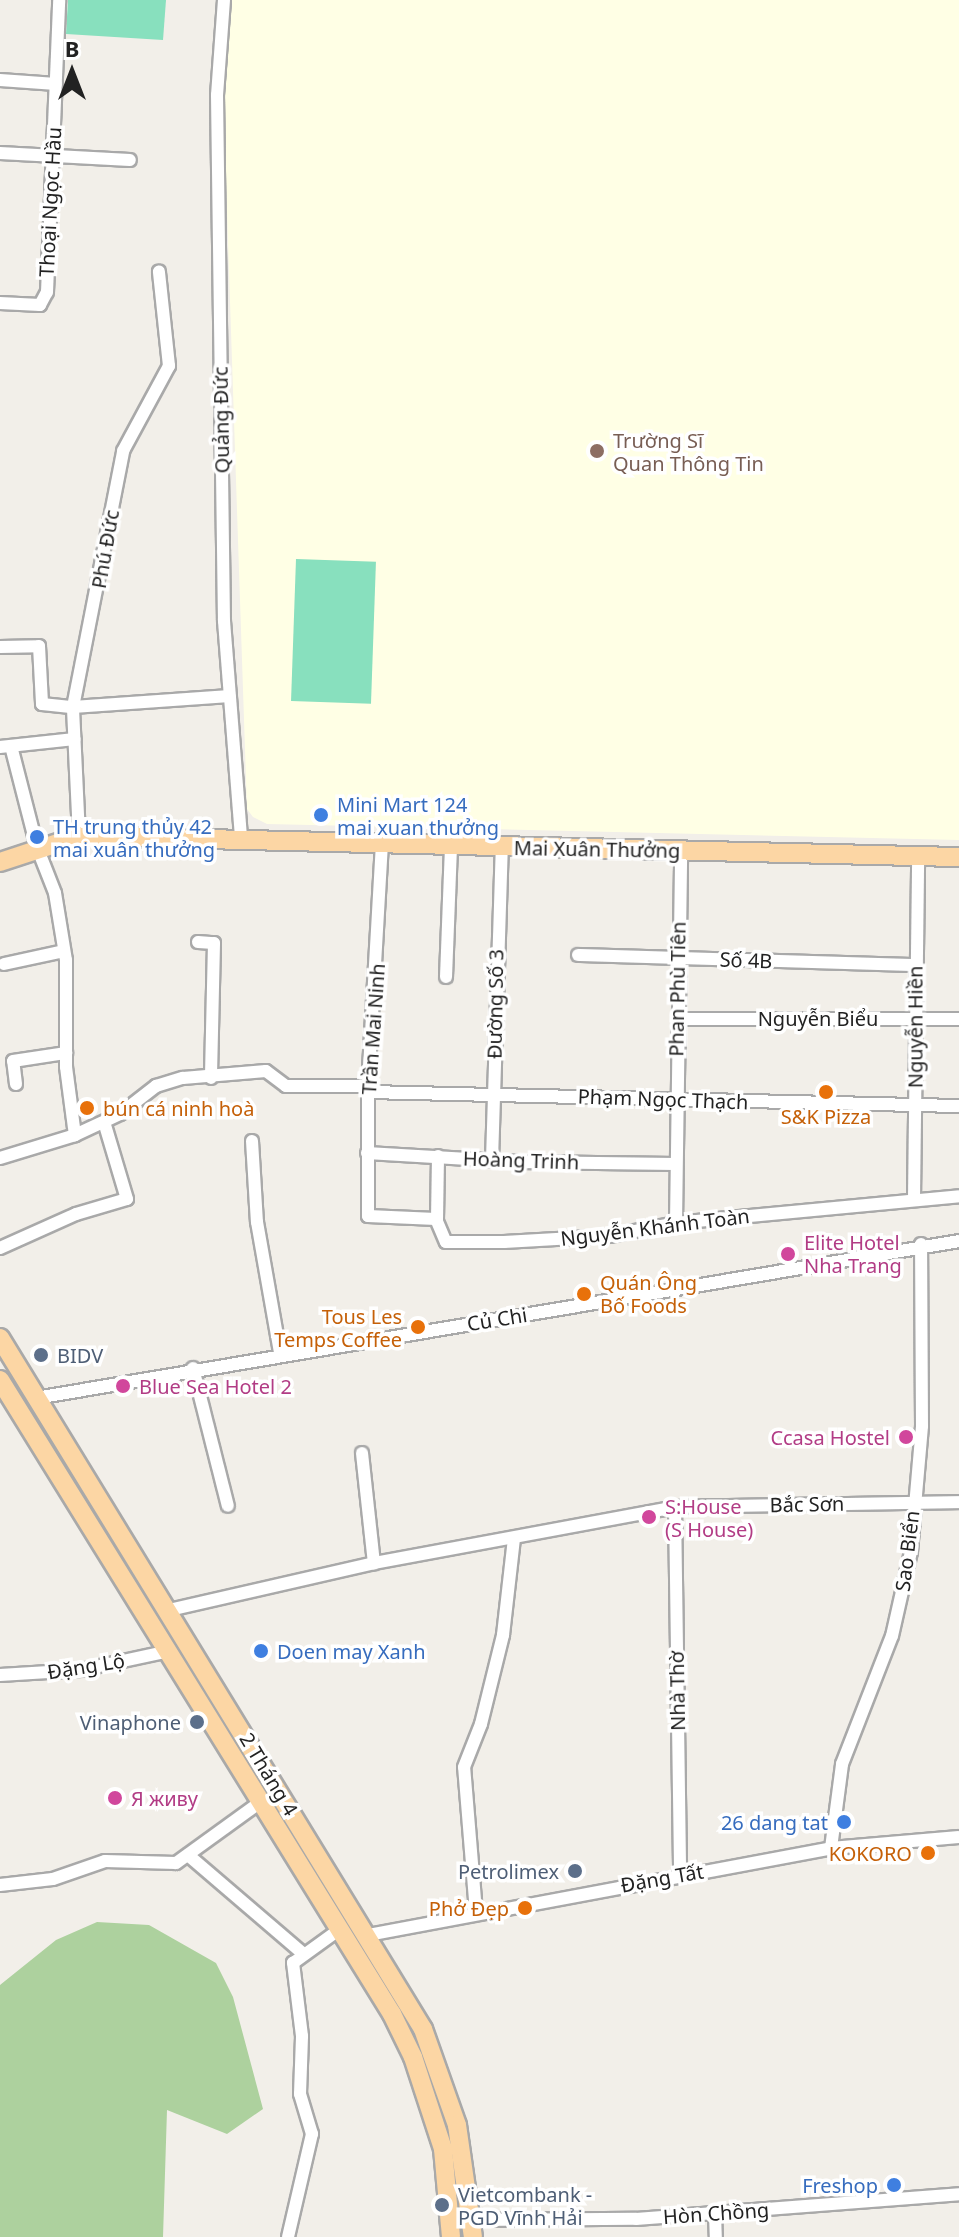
<!DOCTYPE html>
<meta charset="utf-8">
<style>
body{margin:0}
#map{position:relative;width:959px;height:2237px;overflow:hidden;background:#f2efe9;font-family:"Noto Sans",sans-serif}
div>[style]{position:absolute}
.education>*{inset:0;background:#ffffe5}
.forest>*{inset:0;background:#add19e}
.pitch>*{inset:0;background:#88e0be;transform-origin:0 0}
.roads{filter:drop-shadow(2px 0 #a9a9a9) drop-shadow(-2px 0 #a9a9a9) drop-shadow(0 2px #a9a9a9) drop-shadow(0 -2px #a9a9a9)}
.minor>*{height:12px;margin:-6px;padding:0 6px;transform-origin:6px;border-radius:6px;background:#fff}
.primary>*{height:18px;margin:-9px;padding:0 9px;transform-origin:9px;border-radius:9px;background:#fcd6a4}
.dots>*{width:22px;height:22px;translate:-50% -50%;box-sizing:border-box;border:4px solid #fff;border-radius:50%}
span{translate:-50% -50%;white-space:nowrap;text-align:center;line-height:1.15;-webkit-text-stroke:7px #fff;paint-order:stroke}
.street-label{font-size:20px;color:#222}
.education-label{font-size:20px;color:#785e54}
.left{translate:0 -50%;text-align:left}
.shop-label{font-size:20px;color:#366cbe}
.right{translate:-100% -50%;text-align:right}
.food-label{font-size:20px;color:#c56008}
.hotel-label{font-size:20px;color:#b23c85}
.service-label{font-size:20px;color:#4e5e75}
.north{position:absolute;left:32px;top:32px;width:80px;height:80px;-webkit-text-stroke:6px #fff;paint-order:stroke;rotate:0deg;font-size:22px;font-weight:700;line-height:32px;text-align:center;color:#222}
.north::after{content:'';display:block;margin:auto;width:28px;height:36px;background:#222;clip-path:polygon(50% 0,100% 100%,50% 72%,0 100%)}
</style>
<div id="map">
<div class="education">
<div style="clip-path:polygon(228px 0,959px 0,959px 840px,267px 824px,253px 817px,247px 809px,223px 92px)"></div>
</div>
<div class="forest">
<div style="clip-path:polygon(97px 1922px,149px 1925px,216px 1963px,233px 1997px,263px 2109px,227px 2134px,167px 2110px,163px 2237px,0 2237px,0 1985px,56px 1940px)"></div>
</div>
<div class="pitch">
<div style="clip-path:polygon(68px 0,166px 0,163px 40px,66px 34px)"></div>
<div style="left:296px;top:559px;width:80px;height:142px;rotate:2deg"></div>
</div>
<div class="roads">
<div class="minor">
<div style="left:224px;top:0;width:95px;rotate:94.2deg"></div>
<div style="left:217px;top:95px;width:526px;rotate:89.24deg"></div>
<div style="left:224px;top:621px;width:219px;rotate:85.5deg"></div>
<div style="left:0;top:80px;width:56px;rotate:4.1deg"></div>
<div style="left:0;top:153px;width:130px;rotate:3.1deg"></div>
<div style="left:0;top:303px;width:40px;rotate:2.9deg"></div>
<div style="left:40px;top:305px;width:15px;rotate:-62deg"></div>
<div style="left:47px;top:292px;width:292px;rotate:-87.6deg"></div>
<div style="left:0;top:647px;width:39px;rotate:-1deg"></div>
<div style="left:39px;top:646px;width:58px;rotate:87deg"></div>
<div style="left:42px;top:704px;width:31px;rotate:6deg"></div>
<div style="left:73px;top:707px;width:157px;rotate:-4deg"></div>
<div style="left:11px;top:746px;width:104px;rotate:75.6deg"></div>
<div style="left:37px;top:847px;width:49px;rotate:68.6deg"></div>
<div style="left:55px;top:893px;width:68px;rotate:80.7deg"></div>
<div style="left:66px;top:960px;width:107px;rotate:90deg"></div>
<div style="left:66px;top:1067px;width:69px;rotate:82.5deg"></div>
<div style="left:0;top:747px;width:75px;rotate:-6.1deg"></div>
<div style="left:79px;top:836px;width:129px;rotate:-92.7deg"></div>
<div style="left:73px;top:707px;width:261px;rotate:-78.9deg"></div>
<div style="left:123px;top:451px;width:97px;rotate:-61.6deg"></div>
<div style="left:169px;top:366px;width:95px;rotate:-96.1deg"></div>
<div style="left:382px;top:843px;width:243px;rotate:93.3deg"></div>
<div style="left:368px;top:1086px;width:130px;rotate:90deg"></div>
<div style="left:368px;top:1216px;width:68px;rotate:2.5deg"></div>
<div style="left:436px;top:1219px;width:25px;rotate:67deg"></div>
<div style="left:446px;top:1242px;width:58px"></div>
<div style="left:504px;top:1242px;width:105px;rotate:-3.3deg"></div>
<div style="left:609px;top:1236px;width:68px;rotate:-11deg"></div>
<div style="left:676px;top:1223px;width:284px;rotate:-5.4deg"></div>
<div style="left:198px;top:942px;width:16px;rotate:4deg"></div>
<div style="left:214px;top:943px;width:135px;rotate:91.3deg"></div>
<div style="left:578px;top:955px;width:336px;rotate:1.7deg"></div>
<div style="left:4px;top:964px;width:61px;rotate:-12.2deg"></div>
<div style="left:446px;top:977px;width:131px;rotate:-87.8deg"></div>
<div style="left:678px;top:1019px;width:281px"></div>
<div style="left:16px;top:1084px;width:23px;rotate:-97deg"></div>
<div style="left:13px;top:1061px;width:54px;rotate:-8.6deg"></div>
<div style="left:368px;top:1092px;width:591px;rotate:1.36deg"></div>
<div style="left:252px;top:1141px;width:81px;rotate:86.5deg"></div>
<div style="left:257px;top:1222px;width:133px;rotate:80deg"></div>
<div style="left:367px;top:1153px;width:152px;rotate:3.4deg"></div>
<div style="left:519px;top:1162px;width:156px;rotate:0.7deg"></div>
<div style="left:0;top:1158px;width:78px;rotate:-17deg"></div>
<div style="left:75px;top:1135px;width:50px;rotate:-25deg"></div>
<div style="left:120px;top:1114px;width:46px;rotate:-37.9deg"></div>
<div style="left:156px;top:1086px;width:28px;rotate:-17deg"></div>
<div style="left:183px;top:1078px;width:83px;rotate:-4.8deg"></div>
<div style="left:266px;top:1071px;width:25px;rotate:37deg"></div>
<div style="left:286px;top:1086px;width:82px"></div>
<div style="left:492px;top:1160px;width:313px;rotate:-88.2deg"></div>
<div style="left:914px;top:1198px;width:343px;rotate:-89.3deg"></div>
<div style="left:437px;top:1220px;width:64px;rotate:-89.1deg"></div>
<div style="left:676px;top:1223px;width:372px;rotate:-89.2deg"></div>
<div style="left:0;top:1248px;width:83px;rotate:-24.1deg"></div>
<div style="left:76px;top:1214px;width:53px;rotate:-16.4deg"></div>
<div style="left:127px;top:1199px;width:80px;rotate:-106.6deg"></div>
<div style="left:193px;top:1368px;width:142px;rotate:75.8deg"></div>
<div style="left:36px;top:1398px;width:936px;rotate:-9.65deg"></div>
<div style="left:362px;top:1453px;width:111px;rotate:83.8deg"></div>
<div style="left:675px;top:1507px;width:367px;rotate:89.2deg"></div>
<div style="left:169px;top:1610px;width:210px;rotate:-12.9deg"></div>
<div style="left:374px;top:1563px;width:306px;rotate:-10.5deg"></div>
<div style="left:675px;top:1507px;width:284px;rotate:-1deg"></div>
<div style="left:0;top:1675px;width:81px;rotate:-3.5deg"></div>
<div style="left:81px;top:1670px;width:91px;rotate:-12.1deg"></div>
<div style="left:831px;top:1848px;width:85px;rotate:-82.5deg"></div>
<div style="left:842px;top:1764px;width:137px;rotate:-68.7deg"></div>
<div style="left:892px;top:1636px;width:86px;rotate:-77.3deg"></div>
<div style="left:911px;top:1552px;width:126px;rotate:-85deg"></div>
<div style="left:922px;top:1426px;width:182px;rotate:-90.3deg"></div>
<div style="left:188px;top:1855px;width:149px;rotate:40.6deg"></div>
<div style="left:0;top:1885px;width:53px;rotate:-6.5deg"></div>
<div style="left:53px;top:1879px;width:55px;rotate:-19.1deg"></div>
<div style="left:105px;top:1861px;width:71px;rotate:1.6deg"></div>
<div style="left:176px;top:1863px;width:106px;rotate:-35.8deg"></div>
<div style="left:476px;top:1912px;width:145px;rotate:-94.7deg"></div>
<div style="left:464px;top:1767px;width:46px;rotate:-68.4deg"></div>
<div style="left:481px;top:1724px;width:92px;rotate:-76.1deg"></div>
<div style="left:503px;top:1635px;width:97px;rotate:-83.5deg"></div>
<div style="left:368px;top:1935px;width:471px;rotate:-10.6deg"></div>
<div style="left:831px;top:1848px;width:128px;rotate:-4.9deg"></div>
<div style="left:715px;top:2214px;width:23px;rotate:88deg"></div>
<div style="left:473px;top:2220px;width:163px;rotate:-0.4deg"></div>
<div style="left:636px;top:2219px;width:324px;rotate:-4.4deg"></div>
<div style="left:288px;top:2237px;width:106px;rotate:-76.9deg"></div>
<div style="left:312px;top:2134px;width:42px;rotate:-106.7deg"></div>
<div style="left:300px;top:2094px;width:58px;rotate:-88deg"></div>
<div style="left:302px;top:2036px;width:74px;rotate:-97deg"></div>
<div style="left:293px;top:1963px;width:58px;rotate:-35.9deg"></div>
</div>
<div class="primary">
<div style="left:0;top:862px;width:83px;rotate:-18.2deg"></div>
<div style="left:79px;top:836px;width:880px;rotate:1.37deg"></div>
<div style="left:0;top:1338px;width:810px;rotate:58.53deg"></div>
<div style="left:423px;top:2029px;width:102px;rotate:70.5deg"></div>
<div style="left:457px;top:2125px;width:113px;rotate:81.9deg"></div>
<div style="left:0;top:1380px;width:745px;rotate:58.27deg"></div>
<div style="left:392px;top:2014px;width:48px;rotate:64deg"></div>
<div style="left:413px;top:2057px;width:97px;rotate:71.9deg"></div>
<div style="left:443px;top:2149px;width:88px;rotate:84.8deg"></div>
</div>
</div>
<div class="dots">
<div style="left:597px;top:451px;background:#8d6e63"></div>
<div style="left:321px;top:815px;background:#3f7fe0"></div>
<div style="left:37px;top:837px;background:#3f7fe0"></div>
<div style="left:826px;top:1092px;background:#e8710a"></div>
<div style="left:87px;top:1108px;background:#e8710a"></div>
<div style="left:788px;top:1254px;background:#d1479c"></div>
<div style="left:584px;top:1294px;background:#e8710a"></div>
<div style="left:418px;top:1327px;background:#e8710a"></div>
<div style="left:41px;top:1355px;background:#5c6f8a"></div>
<div style="left:123px;top:1386px;background:#d1479c"></div>
<div style="left:906px;top:1437px;background:#d1479c"></div>
<div style="left:649px;top:1517px;background:#d1479c"></div>
<div style="left:261px;top:1651px;background:#3f7fe0"></div>
<div style="left:197px;top:1722px;background:#5c6f8a"></div>
<div style="left:115px;top:1798px;background:#d1479c"></div>
<div style="left:844px;top:1822px;background:#3f7fe0"></div>
<div style="left:928px;top:1853px;background:#e8710a"></div>
<div style="left:575px;top:1871px;background:#5c6f8a"></div>
<div style="left:525px;top:1908px;background:#e8710a"></div>
<div style="left:894px;top:2185px;background:#3f7fe0"></div>
<div style="left:442px;top:2205px;background:#5c6f8a"></div>
</div>
<div class="street-label">
<span style="left:50px;top:202px;rotate:-87deg">Thoại Ngọc Hầu</span>
<span style="left:221px;top:420px;rotate:-91deg">Quảng Đức</span>
<span style="left:105px;top:549px;rotate:-80deg">Phú Đức</span>
<span style="left:597px;top:849px;rotate:1deg">Mai Xuân Thưởng</span>
<span style="left:746px;top:960px;rotate:2deg">Số 4B</span>
<span style="left:677px;top:989px;rotate:-89deg">Phan Phù Tiên</span>
<span style="left:495px;top:1004px;rotate:-89deg">Đường Số 3</span>
<span style="left:818px;top:1018px">Nguyễn Biểu</span>
<span style="left:915px;top:1027px;rotate:-90deg">Nguyễn Hiền</span>
<span style="left:373px;top:1029px;rotate:-86deg">Trần Mai Ninh</span>
<span style="left:663px;top:1099px;rotate:2deg">Phạm Ngọc Thạch</span>
<span style="left:521px;top:1160px;rotate:2deg">Hoàng Trinh</span>
<span style="left:655px;top:1227px;rotate:-7deg">Nguyễn Khánh Toàn</span>
<span style="left:497px;top:1319px;rotate:-9deg">Củ Chi</span>
<span style="left:807px;top:1504px;rotate:-1deg">Bắc Sơn</span>
<span style="left:907px;top:1551px;rotate:-83deg">Sao Biển</span>
<span style="left:86px;top:1666px;rotate:-9deg">Đặng Lộ</span>
<span style="left:677px;top:1691px;rotate:-91deg">Nhà Thờ</span>
<span style="left:269px;top:1774px;rotate:59deg">2 Tháng 4</span>
<span style="left:662px;top:1878px;rotate:-10deg">Đặng Tất</span>
<span style="left:716px;top:2213px;rotate:-4deg">Hòn Chồng</span>
</div>
<div class="education-label">
<span class="left" style="left:613px;top:452px">Trường Sĩ<br>Quan Thông Tin</span>
</div>
<div class="shop-label">
<span class="left" style="left:337px;top:816px">Mini Mart 124<br>mai xuan thưởng</span>
<span class="left" style="left:53px;top:838px">TH trung thủy 42<br>mai xuân thưởng</span>
<span class="left" style="left:277px;top:1651px">Doen may Xanh</span>
<span class="right" style="left:828px;top:1822px">26 dang tat</span>
<span class="right" style="left:878px;top:2185px">Freshop</span>
</div>
<div class="food-label">
<span class="left" style="left:103px;top:1108px">bún cá ninh hoà</span>
<span style="left:826px;top:1116px">S&amp;K Pizza</span>
<span class="left" style="left:600px;top:1294px">Quán Ông<br>Bố Foods</span>
<span class="right" style="left:402px;top:1328px">Tous Les<br>Temps Coffee</span>
<span class="right" style="left:912px;top:1853px">KOKORO</span>
<span class="right" style="left:509px;top:1908px">Phở Đẹp</span>
</div>
<div class="hotel-label">
<span class="left" style="left:804px;top:1254px">Elite Hotel<br>Nha Trang</span>
<span class="left" style="left:139px;top:1386px">Blue Sea Hotel 2</span>
<span class="right" style="left:890px;top:1437px">Ccasa Hostel</span>
<span class="left" style="left:665px;top:1518px">S:House<br>(S House)</span>
<span class="left" style="left:131px;top:1798px">Я живу</span>
</div>
<div class="service-label">
<span class="left" style="left:57px;top:1355px">BIDV</span>
<span class="right" style="left:181px;top:1722px">Vinaphone</span>
<span class="right" style="left:559px;top:1871px">Petrolimex</span>
<span class="left" style="left:458px;top:2206px">Vietcombank -<br>PGD Vĩnh Hải</span>
</div>
<div class="north">B</div>
</div>
